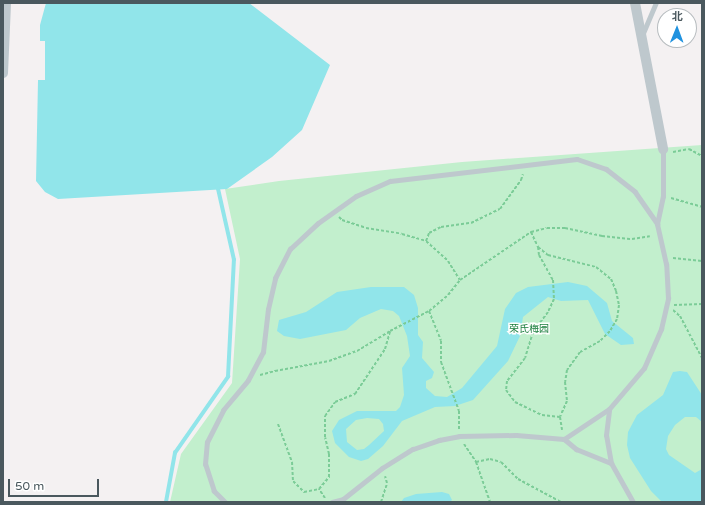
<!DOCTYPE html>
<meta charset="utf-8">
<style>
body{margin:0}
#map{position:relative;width:705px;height:505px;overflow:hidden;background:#f4f1f2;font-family:"Varela Round","Noto Sans SC",sans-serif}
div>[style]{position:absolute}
.green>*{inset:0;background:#c2efcd}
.water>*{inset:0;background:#91e5ea}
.stream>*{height:3.5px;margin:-1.75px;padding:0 1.75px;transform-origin:1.75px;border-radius:1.75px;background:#91e5ea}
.path>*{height:2px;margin-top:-1px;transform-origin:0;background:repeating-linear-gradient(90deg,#7bcc97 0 3px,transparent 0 5px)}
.lane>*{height:5px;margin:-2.5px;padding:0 2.5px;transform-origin:2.5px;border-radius:2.5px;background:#bec8cd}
.street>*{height:10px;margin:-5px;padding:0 5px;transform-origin:5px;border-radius:5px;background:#bec8cd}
span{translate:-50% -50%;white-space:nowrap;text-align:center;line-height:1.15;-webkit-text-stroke:3px #fff;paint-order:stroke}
.park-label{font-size:10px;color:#1b7f3d}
.frame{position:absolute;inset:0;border:4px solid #4a585e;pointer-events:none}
.north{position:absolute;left:657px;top:8px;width:40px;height:40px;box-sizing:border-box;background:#fff;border:1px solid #b7bcbf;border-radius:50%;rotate:1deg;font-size:11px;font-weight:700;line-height:16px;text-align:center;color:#4a585e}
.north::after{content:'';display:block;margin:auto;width:14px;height:18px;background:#2092df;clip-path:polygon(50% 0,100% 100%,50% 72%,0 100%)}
.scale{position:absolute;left:8px;top:479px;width:91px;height:18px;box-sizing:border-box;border:2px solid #4a585e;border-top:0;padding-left:5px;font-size:12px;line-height:14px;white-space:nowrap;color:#4a585e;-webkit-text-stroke:3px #fff;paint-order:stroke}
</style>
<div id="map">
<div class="green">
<div style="clip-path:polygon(702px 145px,702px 502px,170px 502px,181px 454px,232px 383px,240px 259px,225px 189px,279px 181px,462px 162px)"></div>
</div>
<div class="water">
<div style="clip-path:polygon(46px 3px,249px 3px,330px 65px,302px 130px,272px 157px,227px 189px,58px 199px,45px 192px,36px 181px,38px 80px,45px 80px,45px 41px,40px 41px,40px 25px)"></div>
<div style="clip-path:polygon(evenodd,568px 282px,587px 286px,607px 303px,612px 321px,633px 338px,634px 344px,621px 345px,605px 334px,588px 300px,561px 301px,548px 297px,523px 317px,520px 336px,508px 361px,473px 400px,455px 406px,435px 407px,402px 421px,383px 446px,368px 459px,361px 461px,349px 457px,335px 443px,332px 431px,339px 420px,357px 411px,396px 411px,400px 407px,404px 395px,402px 368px,410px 356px,407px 336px,399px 316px,393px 311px,381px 309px,360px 318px,346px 330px,300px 339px,284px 336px,277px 331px,279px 320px,306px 312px,337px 292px,371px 287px,404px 287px,414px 295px,418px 308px,418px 335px,423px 342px,422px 358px,434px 372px,432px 378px,426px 381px,426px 388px,435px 396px,447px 397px,462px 388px,497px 346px,505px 309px,516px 293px,528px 287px,568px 282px,367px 418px,379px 419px,383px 424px,384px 431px,369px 445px,364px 449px,357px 450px,347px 442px,346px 429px,356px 420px,367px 418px)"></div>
<div style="clip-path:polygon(680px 371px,687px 372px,702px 395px,702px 422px,696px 417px,685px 417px,675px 425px,668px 436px,666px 449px,669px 455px,695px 473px,702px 469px,702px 502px,662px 502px,651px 491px,630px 458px,627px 445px,628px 432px,637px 415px,663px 395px,673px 372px)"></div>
<div style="clip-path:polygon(442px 492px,449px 494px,452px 500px,450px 502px,401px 502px,404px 498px,416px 494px)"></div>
</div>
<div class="stream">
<div style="left:166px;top:502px;width:50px;rotate:-79.6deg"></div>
<div style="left:175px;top:453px;width:93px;rotate:-55.1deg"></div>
<div style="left:228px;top:377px;width:117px;rotate:-87.1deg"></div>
<div style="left:234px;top:260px;width:73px;rotate:-102.7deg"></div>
</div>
<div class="path">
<div style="left:673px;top:152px;width:16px;rotate:-11deg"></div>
<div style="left:689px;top:149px;width:15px;rotate:28deg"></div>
<div style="left:671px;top:198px;width:32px;rotate:16deg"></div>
<div style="left:339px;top:217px;width:4px;rotate:45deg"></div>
<div style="left:342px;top:220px;width:25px;rotate:18deg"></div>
<div style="left:366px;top:228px;width:36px;rotate:9deg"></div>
<div style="left:402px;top:234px;width:25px;rotate:16deg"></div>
<div style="left:426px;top:241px;width:30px;rotate:42deg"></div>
<div style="left:448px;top:261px;width:22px;rotate:58deg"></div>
<div style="left:531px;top:232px;width:17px;rotate:65deg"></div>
<div style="left:538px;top:247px;width:13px;rotate:39deg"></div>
<div style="left:548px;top:255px;width:49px;rotate:14deg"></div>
<div style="left:596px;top:267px;width:19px;rotate:39deg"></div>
<div style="left:611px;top:279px;width:13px;rotate:67deg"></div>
<div style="left:616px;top:291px;width:14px;rotate:78deg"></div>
<div style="left:619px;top:305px;width:14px;rotate:98deg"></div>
<div style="left:617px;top:319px;width:14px;rotate:120deg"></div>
<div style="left:610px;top:331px;width:14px;rotate:135deg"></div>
<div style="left:600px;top:341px;width:23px;rotate:151deg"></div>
<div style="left:580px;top:352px;width:22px;rotate:126deg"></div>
<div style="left:567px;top:370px;width:12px;rotate:99deg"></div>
<div style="left:565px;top:382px;width:19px;rotate:84deg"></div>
<div style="left:567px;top:401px;width:17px;rotate:114deg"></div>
<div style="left:560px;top:417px;width:13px;rotate:81deg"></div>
<div style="left:426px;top:241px;width:9px;rotate:-69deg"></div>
<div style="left:429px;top:233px;width:13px;rotate:-27deg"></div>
<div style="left:441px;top:227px;width:30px;rotate:-8deg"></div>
<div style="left:471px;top:223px;width:32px;rotate:-26deg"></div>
<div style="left:500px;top:209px;width:36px;rotate:-54deg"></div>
<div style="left:521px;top:180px;width:6px;rotate:-72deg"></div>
<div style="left:538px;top:247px;width:8px;rotate:83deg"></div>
<div style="left:539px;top:255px;width:29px;rotate:61deg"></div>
<div style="left:553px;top:280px;width:19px;rotate:87deg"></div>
<div style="left:554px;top:299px;width:14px;rotate:115deg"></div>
<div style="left:548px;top:312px;width:25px;rotate:127deg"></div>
<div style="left:533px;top:332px;width:27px;rotate:107deg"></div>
<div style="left:525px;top:358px;width:29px;rotate:128deg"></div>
<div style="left:507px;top:381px;width:9px;rotate:96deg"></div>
<div style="left:506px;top:390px;width:15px;rotate:53deg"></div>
<div style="left:515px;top:402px;width:30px;rotate:26deg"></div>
<div style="left:542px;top:415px;width:18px;rotate:6deg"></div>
<div style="left:673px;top:258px;width:29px;rotate:6deg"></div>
<div style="left:674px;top:305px;width:28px;rotate:-2deg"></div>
<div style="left:673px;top:310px;width:9px;rotate:41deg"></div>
<div style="left:680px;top:316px;width:47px;rotate:62.4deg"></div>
<div style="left:429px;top:311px;width:32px;rotate:68deg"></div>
<div style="left:441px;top:341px;width:21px;rotate:90deg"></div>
<div style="left:441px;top:362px;width:52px;rotate:69.8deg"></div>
<div style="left:459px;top:411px;width:18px;rotate:90deg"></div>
<div style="left:260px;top:375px;width:16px;rotate:-15deg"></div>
<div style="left:275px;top:371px;width:55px;rotate:-10.5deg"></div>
<div style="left:329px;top:361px;width:30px;rotate:-20deg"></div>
<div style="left:357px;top:351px;width:39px;rotate:-31deg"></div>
<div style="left:390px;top:331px;width:44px;rotate:-27.1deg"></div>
<div style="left:429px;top:311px;width:25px;rotate:-40deg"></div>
<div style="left:448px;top:295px;width:19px;rotate:-51deg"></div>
<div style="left:460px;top:280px;width:86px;rotate:-34.1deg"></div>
<div style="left:531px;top:232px;width:16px;rotate:-14deg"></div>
<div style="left:547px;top:228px;width:18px"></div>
<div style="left:565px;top:228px;width:38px;rotate:12deg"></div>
<div style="left:602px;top:236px;width:30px;rotate:6deg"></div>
<div style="left:632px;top:239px;width:18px;rotate:-9deg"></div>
<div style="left:278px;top:424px;width:40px;rotate:69.8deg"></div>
<div style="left:292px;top:462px;width:19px;rotate:87deg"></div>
<div style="left:293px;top:481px;width:16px;rotate:45deg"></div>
<div style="left:304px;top:492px;width:15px;rotate:-11deg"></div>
<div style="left:464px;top:444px;width:22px;rotate:56deg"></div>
<div style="left:476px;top:462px;width:42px;rotate:70.7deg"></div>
<div style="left:476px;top:462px;width:14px;rotate:-12deg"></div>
<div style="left:490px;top:459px;width:11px;rotate:15deg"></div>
<div style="left:501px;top:462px;width:24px;rotate:45deg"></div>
<div style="left:518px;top:479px;width:49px;rotate:28.1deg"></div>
<div style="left:325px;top:498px;width:11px;rotate:-124deg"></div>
<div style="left:319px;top:489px;width:16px;rotate:-50deg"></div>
<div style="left:329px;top:477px;width:23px;rotate:-90deg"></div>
<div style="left:329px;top:454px;width:17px;rotate:-103deg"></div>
<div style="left:325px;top:437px;width:21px;rotate:-90deg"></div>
<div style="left:325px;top:416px;width:17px;rotate:-54deg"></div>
<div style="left:335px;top:402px;width:22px;rotate:-22deg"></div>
<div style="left:355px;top:394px;width:54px;rotate:-56.3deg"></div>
<div style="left:385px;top:349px;width:19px;rotate:-74deg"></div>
<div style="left:381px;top:502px;width:20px;rotate:-72deg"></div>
<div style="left:387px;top:483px;width:7px;rotate:-106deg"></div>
</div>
<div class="lane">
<div style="left:643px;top:33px;width:33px;rotate:-67deg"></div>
<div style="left:564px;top:439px;width:54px;rotate:-33.7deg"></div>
<div style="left:225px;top:502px;width:16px;rotate:-135deg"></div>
<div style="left:214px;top:491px;width:28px;rotate:-108deg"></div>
<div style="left:205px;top:464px;width:22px;rotate:-85deg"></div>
<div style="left:207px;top:442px;width:36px;rotate:-63deg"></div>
<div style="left:223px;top:410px;width:39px;rotate:-50deg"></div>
<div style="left:248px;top:380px;width:32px;rotate:-62deg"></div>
<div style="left:263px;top:352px;width:43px;rotate:-83.4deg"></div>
<div style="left:268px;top:309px;width:32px;rotate:-77deg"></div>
<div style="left:275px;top:278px;width:33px;rotate:-63deg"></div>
<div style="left:290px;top:249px;width:38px;rotate:-43deg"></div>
<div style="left:318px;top:223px;width:47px;rotate:-35.4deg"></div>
<div style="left:356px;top:196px;width:37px;rotate:-24deg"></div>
<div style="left:390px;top:181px;width:188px;rotate:-6.7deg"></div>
<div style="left:577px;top:159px;width:31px;rotate:19deg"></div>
<div style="left:606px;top:169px;width:37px;rotate:38deg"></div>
<div style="left:635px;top:192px;width:39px;rotate:55deg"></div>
<div style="left:332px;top:502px;width:11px;rotate:-15deg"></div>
<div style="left:343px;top:499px;width:50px;rotate:-38.5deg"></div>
<div style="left:382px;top:468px;width:36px;rotate:-32deg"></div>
<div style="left:413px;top:449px;width:28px;rotate:-19deg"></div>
<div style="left:439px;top:440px;width:20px;rotate:-11deg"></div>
<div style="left:459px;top:436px;width:57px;rotate:-1deg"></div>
<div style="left:516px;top:435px;width:48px;rotate:4.8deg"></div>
<div style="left:564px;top:439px;width:16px;rotate:40deg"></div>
<div style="left:576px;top:449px;width:38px;rotate:22deg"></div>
<div style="left:633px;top:502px;width:45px;rotate:-119.4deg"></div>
<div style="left:611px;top:463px;width:28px;rotate:-100deg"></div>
<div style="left:606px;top:435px;width:26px;rotate:-83deg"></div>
<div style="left:609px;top:409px;width:54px;rotate:-49.5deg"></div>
<div style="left:644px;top:368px;width:43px;rotate:-66.4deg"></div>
<div style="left:661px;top:329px;width:32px;rotate:-77deg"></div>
<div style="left:668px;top:298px;width:34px;rotate:-93deg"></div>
<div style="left:666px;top:264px;width:41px;rotate:-102.7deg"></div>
<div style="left:657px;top:224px;width:29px;rotate:-78deg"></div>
<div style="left:663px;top:196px;width:47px;rotate:-90deg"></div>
</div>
<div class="street">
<div style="left:635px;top:3px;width:149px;rotate:79.1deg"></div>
<div style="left:3px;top:73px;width:70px;rotate:-87.5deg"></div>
</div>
<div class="park-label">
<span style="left:529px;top:330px">荣氏梅园</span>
</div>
<div class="frame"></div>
<div class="north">北</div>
<div class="scale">50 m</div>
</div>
